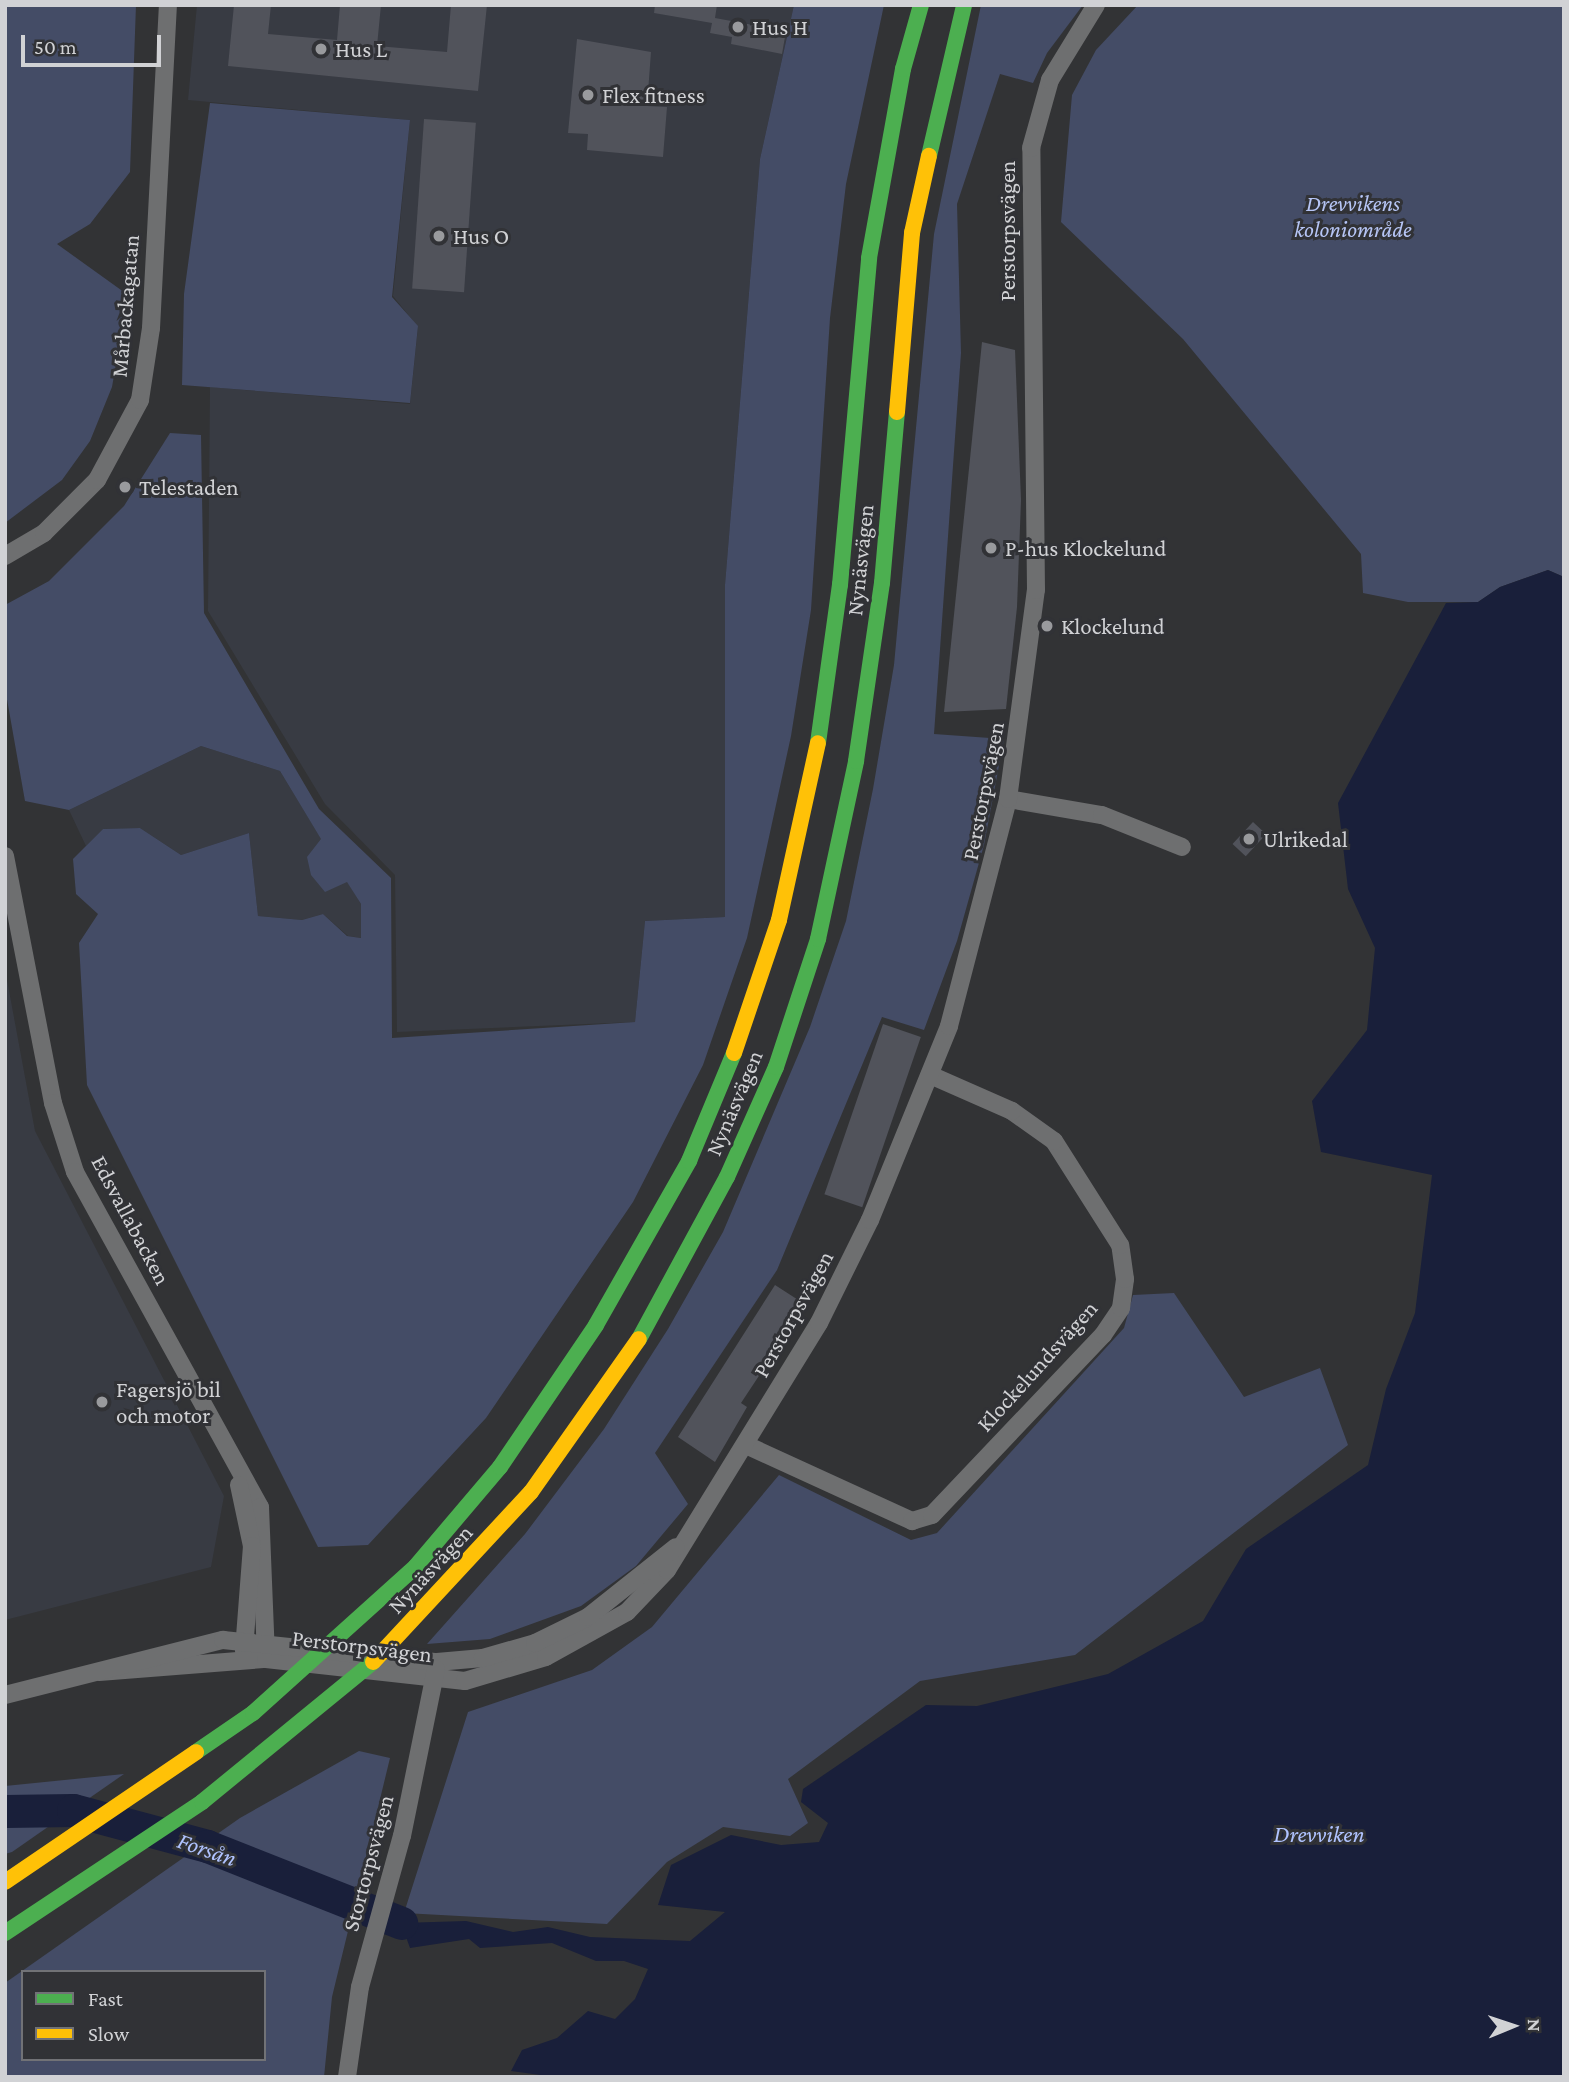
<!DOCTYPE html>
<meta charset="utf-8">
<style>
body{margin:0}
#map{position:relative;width:1569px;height:2082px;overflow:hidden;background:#323335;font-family:"Crimson Pro",serif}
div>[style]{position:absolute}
.built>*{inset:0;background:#383b43}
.green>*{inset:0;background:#444c66}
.water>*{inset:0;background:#191f3a}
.river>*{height:33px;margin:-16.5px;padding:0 16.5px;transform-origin:16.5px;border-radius:16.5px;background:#191f3a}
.building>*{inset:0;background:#51535b;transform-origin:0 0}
.street>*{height:18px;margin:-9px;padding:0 9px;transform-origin:9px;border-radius:9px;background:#6e6f70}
.fast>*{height:16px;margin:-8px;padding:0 8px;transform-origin:8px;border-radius:8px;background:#4caf50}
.slow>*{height:16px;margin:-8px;padding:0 8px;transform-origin:8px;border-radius:8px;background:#ffc107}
.dots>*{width:19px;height:19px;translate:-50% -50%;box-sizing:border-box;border:4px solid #313236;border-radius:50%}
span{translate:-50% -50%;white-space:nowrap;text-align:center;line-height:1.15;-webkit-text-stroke:6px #313236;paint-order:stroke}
.poi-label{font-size:23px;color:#d1d2d5}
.left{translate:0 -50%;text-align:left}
.park-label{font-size:23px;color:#b6c5f5;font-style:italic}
.street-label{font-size:23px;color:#d1d2d5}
.water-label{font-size:24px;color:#b0c3ff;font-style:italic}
.frame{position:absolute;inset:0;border:7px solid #d1d2d5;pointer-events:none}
.legend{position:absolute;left:21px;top:1970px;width:245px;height:91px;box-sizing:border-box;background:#313236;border:2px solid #717276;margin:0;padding:9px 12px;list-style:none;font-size:21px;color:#d1d2d5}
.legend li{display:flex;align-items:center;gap:14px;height:35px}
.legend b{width:35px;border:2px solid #717276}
.north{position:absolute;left:1478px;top:1991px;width:70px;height:70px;-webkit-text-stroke:5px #313236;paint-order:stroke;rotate:88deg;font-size:19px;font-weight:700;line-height:28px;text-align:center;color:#d1d2d5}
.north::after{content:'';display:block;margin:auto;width:24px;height:32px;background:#d1d2d5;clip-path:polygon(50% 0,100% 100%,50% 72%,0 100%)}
.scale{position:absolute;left:21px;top:35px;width:140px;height:32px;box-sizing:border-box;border:4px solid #d1d2d5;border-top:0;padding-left:9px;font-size:21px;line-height:24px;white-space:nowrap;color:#d1d2d5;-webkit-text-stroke:5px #313236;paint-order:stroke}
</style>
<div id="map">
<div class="built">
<div style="clip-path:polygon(197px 5px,794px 5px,760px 159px,725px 585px,725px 917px,645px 921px,635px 1022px,397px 1032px,395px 875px,325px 804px,208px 611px,210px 387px,410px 404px,418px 327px,393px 296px,410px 120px,188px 100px)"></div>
<div style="clip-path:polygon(201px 746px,280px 771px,361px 904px,362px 938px,348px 936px,323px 914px,302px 920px,258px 916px,249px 833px,181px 855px,140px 828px,103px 829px,86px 846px,69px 810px)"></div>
<div style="clip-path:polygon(5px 969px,35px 1131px,224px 1496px,211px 1567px,5px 1620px)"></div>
</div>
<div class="green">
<div style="clip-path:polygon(5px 5px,136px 5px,130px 172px,90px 224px,57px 244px,128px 295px,112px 387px,90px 441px,62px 480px,5px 523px)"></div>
<div style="clip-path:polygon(794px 5px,884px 5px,846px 184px,830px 318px,811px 610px,791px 736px,747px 938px,703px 1065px,633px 1202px,486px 1418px,368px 1545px,318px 1547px,87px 1085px,79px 943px,98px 914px,76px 894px,73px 859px,103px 829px,140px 828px,181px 855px,249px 833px,258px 916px,302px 920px,323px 914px,347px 936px,361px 938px,361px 904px,347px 882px,325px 892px,311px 875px,307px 857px,321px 839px,280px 771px,201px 746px,69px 810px,25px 801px,5px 688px,5px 605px,49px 581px,124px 506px,170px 433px,201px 435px,204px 613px,319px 809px,391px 878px,392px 1038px,635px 1022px,645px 921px,725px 917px,725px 585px,760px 159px)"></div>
<div style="clip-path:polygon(981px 5px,1083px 5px,1047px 53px,1033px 83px,1000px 74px,957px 204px,961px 353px,934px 734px,1004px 739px,984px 845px,957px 941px,924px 1030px,882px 1017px,777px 1270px,655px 1453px,688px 1504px,636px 1566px,581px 1606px,490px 1639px,427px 1644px,525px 1534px,604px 1429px,668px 1329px,723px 1232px,810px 1027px,846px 921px,873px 789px,894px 665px,934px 234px)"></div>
<div style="clip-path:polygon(1138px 5px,1564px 5px,1564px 577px,1548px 570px,1500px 587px,1478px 602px,1408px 602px,1363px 593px,1361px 554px,1183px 339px,1061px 222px,1072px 95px,1096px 50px)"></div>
<div style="clip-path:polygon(210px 103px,410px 120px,392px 297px,418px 326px,410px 403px,182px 385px,184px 294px)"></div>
<div style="clip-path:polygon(1174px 1293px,1244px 1397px,1320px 1368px,1348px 1445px,1075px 1655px,920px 1681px,788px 1779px,808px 1823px,790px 1836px,723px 1827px,667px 1862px,607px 1924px,404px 1913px,468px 1712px,592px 1670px,652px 1627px,779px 1475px,911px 1540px,937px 1533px,1124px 1328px,1133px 1295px)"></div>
<div style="clip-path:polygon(evenodd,359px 1751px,390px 1758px,332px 1997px,324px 2077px,5px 2077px,5px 1983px,240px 1818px,359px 1751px,23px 1972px,264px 1972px,264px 2059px,23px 2059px,23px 1972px)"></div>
<div style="clip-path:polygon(124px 1774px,12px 1852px,5px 1854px,5px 1786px)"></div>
</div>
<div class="water">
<div style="clip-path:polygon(1548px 570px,1564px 577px,1564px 2077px,555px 2077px,511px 2071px,522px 2050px,557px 2038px,588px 2011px,615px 2019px,635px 1999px,648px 1969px,624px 1961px,596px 1961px,552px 1943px,480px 1948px,469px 1939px,410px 1948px,401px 1923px,466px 1921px,513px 1932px,548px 1927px,590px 1937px,690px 1941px,725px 1912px,658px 1905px,671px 1865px,731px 1835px,781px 1845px,819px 1842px,828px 1823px,801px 1802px,803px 1789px,926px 1705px,977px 1706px,1108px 1674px,1203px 1621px,1246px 1549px,1368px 1465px,1386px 1389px,1415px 1313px,1432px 1175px,1321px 1152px,1312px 1101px,1367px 1030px,1375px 948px,1348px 889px,1338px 803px,1446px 603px,1478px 602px,1500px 587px)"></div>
</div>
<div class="river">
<div style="left:5px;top:1811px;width:68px;rotate:-0.8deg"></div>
<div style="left:73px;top:1810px;width:139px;rotate:15deg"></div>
<div style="left:207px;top:1846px;width:209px;rotate:21.6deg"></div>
</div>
<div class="building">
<div style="clip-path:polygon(234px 5px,271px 5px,268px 34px,337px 40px,340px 5px,381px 5px,377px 46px,447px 52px,451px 5px,487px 5px,478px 91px,228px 66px)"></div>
<div style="clip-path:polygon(655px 5px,717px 5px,715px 18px,786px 31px,782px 54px,731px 44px,732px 37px,710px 33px,712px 23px,654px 13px)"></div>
<div style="clip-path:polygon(577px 39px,651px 52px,647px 106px,667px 107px,663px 157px,587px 150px,588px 134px,568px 133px)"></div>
<div style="left:424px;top:119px;width:52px;height:170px;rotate:4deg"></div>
<div style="clip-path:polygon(982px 342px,1015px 350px,1021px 500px,1017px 607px,1006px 709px,944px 712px)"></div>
<div style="left:1253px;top:822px;width:18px;height:30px;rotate:43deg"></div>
<div style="left:883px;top:1024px;width:40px;height:180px;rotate:19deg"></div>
<div style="clip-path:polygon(775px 1285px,806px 1305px,741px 1403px,747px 1407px,715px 1462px,678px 1437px)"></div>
</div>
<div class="street">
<div style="left:5px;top:556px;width:45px;rotate:-30.5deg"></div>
<div style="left:44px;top:533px;width:75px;rotate:-45deg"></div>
<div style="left:97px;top:480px;width:91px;rotate:-61.7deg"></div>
<div style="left:140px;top:400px;width:73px;rotate:-81.3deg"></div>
<div style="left:151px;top:328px;width:323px;rotate:-87deg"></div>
<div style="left:1008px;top:799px;width:95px;rotate:9.7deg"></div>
<div style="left:1102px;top:815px;width:86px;rotate:21.8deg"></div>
<div style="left:5px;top:856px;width:252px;rotate:79deg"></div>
<div style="left:53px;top:1103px;width:72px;rotate:72.3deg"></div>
<div style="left:75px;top:1172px;width:383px;rotate:61.1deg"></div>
<div style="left:260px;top:1507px;width:152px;rotate:87.7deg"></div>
<div style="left:746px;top:1445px;width:183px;rotate:24.6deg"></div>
<div style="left:912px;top:1521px;width:21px;rotate:-17deg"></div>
<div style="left:932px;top:1515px;width:248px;rotate:-46.5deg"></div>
<div style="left:1103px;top:1335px;width:32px;rotate:-56deg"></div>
<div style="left:1121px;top:1308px;width:29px;rotate:-82deg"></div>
<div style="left:1125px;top:1279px;width:34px;rotate:-98deg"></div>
<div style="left:1120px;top:1245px;width:123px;rotate:-122.4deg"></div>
<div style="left:1054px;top:1141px;width:52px;rotate:-144.5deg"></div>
<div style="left:1012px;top:1111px;width:90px;rotate:-156.3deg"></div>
<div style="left:239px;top:1485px;width:62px;rotate:78deg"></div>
<div style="left:252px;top:1546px;width:105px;rotate:94.4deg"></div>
<div style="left:99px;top:1672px;width:168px;rotate:-4.5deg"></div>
<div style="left:266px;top:1659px;width:200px;rotate:6.3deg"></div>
<div style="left:465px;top:1681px;width:84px;rotate:-16.5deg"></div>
<div style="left:546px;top:1657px;width:93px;rotate:-29.1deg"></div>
<div style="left:627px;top:1612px;width:58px;rotate:-46.4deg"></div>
<div style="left:667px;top:1570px;width:290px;rotate:-58.4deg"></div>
<div style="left:819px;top:1323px;width:115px;rotate:-63.7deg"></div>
<div style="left:870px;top:1220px;width:209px;rotate:-67.8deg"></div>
<div style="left:949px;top:1026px;width:235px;rotate:-75.4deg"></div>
<div style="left:1008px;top:799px;width:211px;rotate:-82.4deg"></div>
<div style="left:1036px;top:590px;width:442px;rotate:-90.6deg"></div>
<div style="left:1031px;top:148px;width:71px;rotate:-74.4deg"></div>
<div style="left:1050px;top:80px;width:88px;rotate:-58.5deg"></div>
<div style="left:5px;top:1695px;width:225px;rotate:-14.2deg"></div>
<div style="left:223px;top:1640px;width:215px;rotate:5.9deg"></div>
<div style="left:437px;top:1662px;width:46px;rotate:-5deg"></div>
<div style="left:483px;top:1658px;width:54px;rotate:-16.1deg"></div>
<div style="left:535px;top:1643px;width:59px;rotate:-26.1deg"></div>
<div style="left:588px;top:1617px;width:112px;rotate:-38.5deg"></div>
<div style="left:347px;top:2077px;width:91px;rotate:-81.8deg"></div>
<div style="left:360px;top:1987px;width:157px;rotate:-74.5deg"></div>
<div style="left:402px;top:1836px;width:170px;rotate:-78.5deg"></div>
</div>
<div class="fast">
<div style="left:929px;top:156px;width:155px;rotate:-76.9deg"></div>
<div style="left:818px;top:743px;width:160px;rotate:-82.1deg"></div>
<div style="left:840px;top:585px;width:328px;rotate:-84.9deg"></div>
<div style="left:869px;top:258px;width:192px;rotate:-79.8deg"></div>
<div style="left:903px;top:69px;width:66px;rotate:-74.3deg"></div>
<div style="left:639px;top:1339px;width:184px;rotate:-61.5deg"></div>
<div style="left:727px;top:1177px;width:120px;rotate:-66deg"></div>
<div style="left:776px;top:1067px;width:135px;rotate:-71.8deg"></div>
<div style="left:818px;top:939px;width:182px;rotate:-77.9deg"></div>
<div style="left:856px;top:761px;width:180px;rotate:-81.7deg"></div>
<div style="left:882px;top:583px;width:172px;rotate:-85deg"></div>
<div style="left:196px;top:1752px;width:69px;rotate:-34.4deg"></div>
<div style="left:253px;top:1713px;width:219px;rotate:-42deg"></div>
<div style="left:416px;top:1566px;width:130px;rotate:-49.7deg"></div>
<div style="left:500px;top:1467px;width:171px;rotate:-55.9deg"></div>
<div style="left:596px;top:1325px;width:189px;rotate:-60.4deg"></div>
<div style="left:689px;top:1161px;width:117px;rotate:-67.4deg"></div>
<div style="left:5px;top:1933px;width:237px;rotate:-33.6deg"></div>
<div style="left:202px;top:1802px;width:221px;rotate:-39.3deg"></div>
</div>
<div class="slow">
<div style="left:897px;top:412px;width:180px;rotate:-85.2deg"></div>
<div style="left:912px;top:233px;width:79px;rotate:-77.6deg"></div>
<div style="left:734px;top:1053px;width:140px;rotate:-71.3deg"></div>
<div style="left:779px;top:920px;width:181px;rotate:-77.6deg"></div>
<div style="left:373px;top:1662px;width:232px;rotate:-47.1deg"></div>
<div style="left:531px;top:1492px;width:187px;rotate:-54.8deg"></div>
<div style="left:5px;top:1882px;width:231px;rotate:-34.2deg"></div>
</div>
<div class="dots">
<div style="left:738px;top:27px;background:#999a9d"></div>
<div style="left:321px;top:49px;background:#999a9d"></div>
<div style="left:588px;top:95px;background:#999a9d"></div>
<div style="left:439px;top:236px;background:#999a9d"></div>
<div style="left:125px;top:487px;background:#999a9d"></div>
<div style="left:991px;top:548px;background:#999a9d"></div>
<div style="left:1047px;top:626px;background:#999a9d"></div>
<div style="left:1249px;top:839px;background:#999a9d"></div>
<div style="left:102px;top:1402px;background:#999a9d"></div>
</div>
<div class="poi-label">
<span class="left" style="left:752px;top:27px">Hus H</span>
<span class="left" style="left:335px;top:49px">Hus L</span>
<span class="left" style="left:602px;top:95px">Flex fitness</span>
<span class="left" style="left:453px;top:236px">Hus O</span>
<span class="left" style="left:139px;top:487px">Telestaden</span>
<span class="left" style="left:1005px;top:548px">P-hus Klockelund</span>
<span class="left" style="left:1061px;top:626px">Klockelund</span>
<span class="left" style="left:1263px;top:839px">Ulrikedal</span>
<span class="left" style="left:116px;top:1402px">Fagersjö bil<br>och motor</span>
</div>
<div class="park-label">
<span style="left:1353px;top:216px">Drevvikens<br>koloniområde</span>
</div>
<div class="street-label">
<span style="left:1007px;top:231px;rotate:-90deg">Perstorpsvägen</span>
<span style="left:125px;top:306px;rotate:-85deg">Mårbackagatan</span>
<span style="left:860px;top:560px;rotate:-84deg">Nynäsvägen</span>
<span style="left:983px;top:791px;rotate:-79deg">Perstorpsvägen</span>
<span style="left:734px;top:1103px;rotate:-67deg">Nynäsvägen</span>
<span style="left:131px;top:1220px;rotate:62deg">Edsvallabacken</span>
<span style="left:793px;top:1314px;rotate:-61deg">Perstorpsvägen</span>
<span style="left:1037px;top:1366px;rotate:-48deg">Klockelundsvägen</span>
<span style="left:430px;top:1569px;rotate:-47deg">Nynäsvägen</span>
<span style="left:362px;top:1646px;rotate:7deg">Perstorpsvägen</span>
<span style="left:368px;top:1863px;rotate:-75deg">Stortorpsvägen</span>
</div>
<div class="water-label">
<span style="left:1319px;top:1834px">Drevviken</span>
<span style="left:207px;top:1849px;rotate:19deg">Forsån</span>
</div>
<div class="frame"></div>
<ul class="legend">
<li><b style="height:9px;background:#4caf50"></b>Fast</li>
<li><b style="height:9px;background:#ffc107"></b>Slow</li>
</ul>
<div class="north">N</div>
<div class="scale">50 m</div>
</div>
